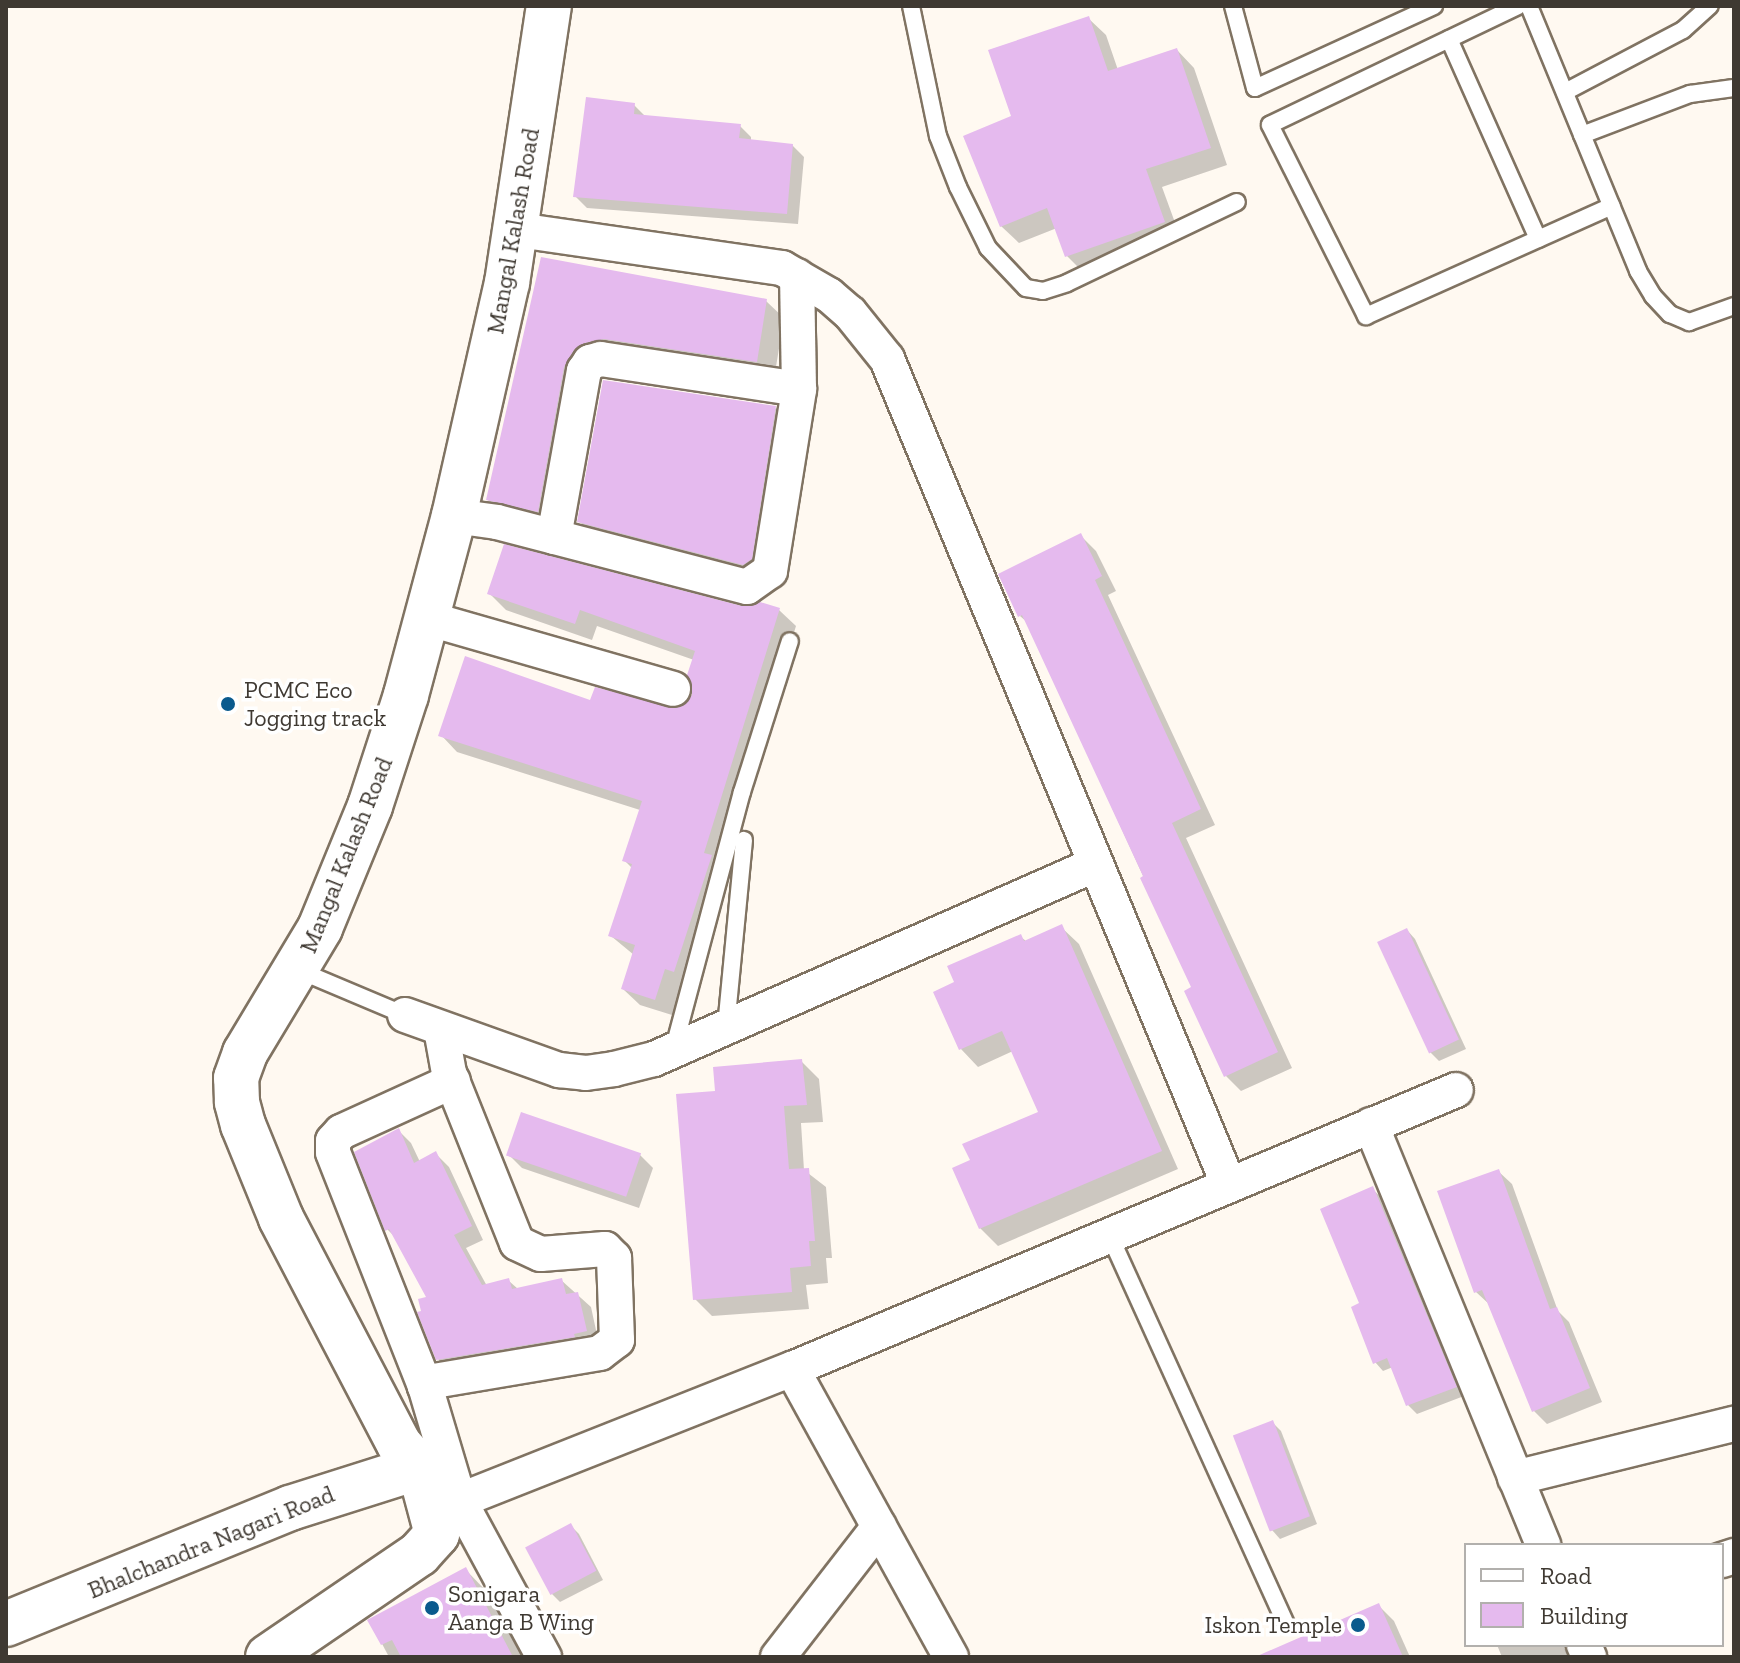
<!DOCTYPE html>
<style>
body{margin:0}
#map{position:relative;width:1740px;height:1663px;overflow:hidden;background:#fff9f1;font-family:"Zilla Slab",serif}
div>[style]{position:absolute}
.shadow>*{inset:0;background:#0003}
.building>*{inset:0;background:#e5baee;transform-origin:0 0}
.roads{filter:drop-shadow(2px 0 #807362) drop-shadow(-2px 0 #807362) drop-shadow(0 2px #807362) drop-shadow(0 -2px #807362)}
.lane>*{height:16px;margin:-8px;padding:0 8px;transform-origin:8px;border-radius:8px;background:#fff}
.street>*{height:34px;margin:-17px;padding:0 17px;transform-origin:17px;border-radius:17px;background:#fff}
.secondary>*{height:44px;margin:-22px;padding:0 22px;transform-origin:22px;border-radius:22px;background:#fff}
.dots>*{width:22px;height:22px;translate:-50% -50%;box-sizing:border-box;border:4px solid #fff;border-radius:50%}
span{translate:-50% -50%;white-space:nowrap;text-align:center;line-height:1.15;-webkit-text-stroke:7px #fff;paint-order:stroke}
.street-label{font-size:24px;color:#3f3932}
.poi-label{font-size:24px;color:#3f3932}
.left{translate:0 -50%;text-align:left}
.right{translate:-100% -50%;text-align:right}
.frame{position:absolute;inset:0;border:8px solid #3f3932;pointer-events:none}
.legend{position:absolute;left:1464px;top:1543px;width:260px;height:104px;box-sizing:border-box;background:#fff;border:2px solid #b2b0ad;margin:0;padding:10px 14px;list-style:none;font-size:24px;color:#3f3932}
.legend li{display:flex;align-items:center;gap:16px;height:40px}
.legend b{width:40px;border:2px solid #b2b0ad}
</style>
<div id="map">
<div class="shadow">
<div style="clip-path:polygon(1088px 18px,1106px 35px,1118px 70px,1177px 50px,1194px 68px,1227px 165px,1162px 187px,1181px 239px,1085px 274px,1067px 256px,1057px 228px,1019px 243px,1001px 226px,1014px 117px)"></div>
<div style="clip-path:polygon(634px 105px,646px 117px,740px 126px,751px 137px,751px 142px,792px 145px,804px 157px,798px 224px,587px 208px,575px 196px)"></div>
<div style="clip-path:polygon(542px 259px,766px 301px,784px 318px,774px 379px,602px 360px,555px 528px,505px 517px,488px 500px)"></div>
<div style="clip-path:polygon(775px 408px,793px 425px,761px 582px,597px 539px,579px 521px)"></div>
<div style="clip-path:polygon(1081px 536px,1096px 551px,1116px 591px,1108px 595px,1215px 825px,1186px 838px,1292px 1068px,1241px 1091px,1226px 1076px,1194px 988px,1028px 623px,1020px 616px)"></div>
<div style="clip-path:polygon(489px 593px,779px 610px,796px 626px,721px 867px,690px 988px,682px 985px,672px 1015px,640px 1005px,623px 989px,634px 955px,611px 936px,633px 869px,624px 860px,640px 810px,457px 752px,441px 735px,592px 703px,678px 711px,694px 696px,694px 660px,597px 626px,592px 640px,506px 610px)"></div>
<div style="clip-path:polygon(1061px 927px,1079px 944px,1178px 1169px,998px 1246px,980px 1228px,972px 1161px,1040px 1113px,1013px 1051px,978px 1067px,961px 1049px,936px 993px,957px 983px,1020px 936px,1027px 942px)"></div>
<div style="clip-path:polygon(1407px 930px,1415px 939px,1466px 1049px,1439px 1061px,1430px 1052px)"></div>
<div style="clip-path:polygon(802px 1062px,819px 1079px,823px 1122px,801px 1123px,804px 1170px,826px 1187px,832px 1258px,826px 1258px,828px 1283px,806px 1285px,809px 1309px,712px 1316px,695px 1299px,717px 1093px)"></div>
<div style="clip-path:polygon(398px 1130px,411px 1143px,420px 1162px,436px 1154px,449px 1167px,483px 1240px,466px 1248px,487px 1286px,509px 1281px,518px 1289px,561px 1280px,591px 1307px,599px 1344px,451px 1373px,438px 1359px,429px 1298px,397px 1239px,387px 1229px)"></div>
<div style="clip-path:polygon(509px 1155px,640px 1155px,653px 1168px,639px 1208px,522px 1168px)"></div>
<div style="clip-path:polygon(1498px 1171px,1512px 1184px,1558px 1311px,1569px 1322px,1602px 1402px,1547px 1424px,1534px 1411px,1490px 1305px,1476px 1292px)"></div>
<div style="clip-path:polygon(1372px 1189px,1381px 1197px,1464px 1396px,1417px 1414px,1408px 1405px,1393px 1367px,1383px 1371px,1375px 1362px,1362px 1304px)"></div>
<div style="clip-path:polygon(1272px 1422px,1281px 1431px,1317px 1524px,1280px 1539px,1272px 1530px)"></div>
<div style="clip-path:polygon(570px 1525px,579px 1534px,603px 1580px,560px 1602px,552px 1594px)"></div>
<div style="clip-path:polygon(465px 1569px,490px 1595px,524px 1657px,389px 1657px,370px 1621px)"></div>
<div style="clip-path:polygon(1378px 1605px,1394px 1621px,1410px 1657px,1282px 1657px)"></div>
<div style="clip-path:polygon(1497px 1645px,1592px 1645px,1583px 1657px,1502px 1657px)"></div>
</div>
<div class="building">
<div style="clip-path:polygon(1089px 16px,1108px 71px,1177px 48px,1211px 148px,1146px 169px,1165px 222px,1065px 257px,1047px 208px,1000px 227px,963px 136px,1011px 116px,988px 50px)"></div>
<div style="clip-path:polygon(586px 97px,635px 103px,634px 114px,741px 124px,739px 138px,793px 144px,787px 214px,573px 197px)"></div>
<div style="clip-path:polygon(541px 257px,767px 299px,757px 362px,604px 339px,585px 343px,574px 350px,564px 367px,538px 512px,486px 500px)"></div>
<div style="clip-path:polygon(603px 380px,776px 406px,752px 559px,743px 565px,577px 522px)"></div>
<div style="clip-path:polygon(1081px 533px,1102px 576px,1095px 580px,1201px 809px,1172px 823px,1278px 1052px,1224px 1077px,1184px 991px,1191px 987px,1140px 878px,1143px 876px,1022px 615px,1018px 617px,998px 574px)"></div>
<div style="clip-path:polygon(504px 544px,742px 606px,760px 602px,780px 608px,704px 853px,712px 855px,674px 972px,665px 969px,655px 1000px,621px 989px,635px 945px,608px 936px,632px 864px,622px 861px,642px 801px,438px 736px,465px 656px,590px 700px,595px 687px,677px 708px,692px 695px,692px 685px,687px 675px,695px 651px,580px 610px,575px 624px,487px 594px)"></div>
<div style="clip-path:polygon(1062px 924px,1162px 1151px,979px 1229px,952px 1168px,970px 1160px,962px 1144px,1038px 1112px,1002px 1031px,959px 1050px,933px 992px,954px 982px,947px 966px,1021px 934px,1024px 941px)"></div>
<div style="left:1407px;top:928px;width:123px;height:33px;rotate:65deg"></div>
<div style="clip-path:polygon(802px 1059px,807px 1105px,784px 1106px,789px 1169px,809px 1168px,815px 1241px,809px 1241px,811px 1266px,790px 1268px,792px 1292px,693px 1300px,676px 1094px,715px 1091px,713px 1067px)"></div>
<div style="left:521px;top:1112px;width:127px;height:46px;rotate:19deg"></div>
<div style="clip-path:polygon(399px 1128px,414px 1163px,436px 1151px,472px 1226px,454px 1235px,482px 1285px,509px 1278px,512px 1289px,562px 1278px,566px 1294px,578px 1292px,587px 1331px,574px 1334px,575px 1337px,436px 1360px,417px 1312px,421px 1311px,418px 1299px,426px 1297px,389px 1229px,385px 1231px,354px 1152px)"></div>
<div style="clip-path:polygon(1499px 1169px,1550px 1309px,1557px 1307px,1590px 1388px,1532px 1412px,1482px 1290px,1474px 1293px,1437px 1191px)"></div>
<div style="clip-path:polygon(1373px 1186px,1457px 1387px,1406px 1406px,1387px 1358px,1373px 1364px,1351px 1307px,1359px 1303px,1320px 1209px)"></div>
<div style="left:1273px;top:1420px;width:103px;height:43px;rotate:69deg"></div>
<div style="left:571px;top:1523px;width:54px;height:52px;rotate:62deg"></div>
<div style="clip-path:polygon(466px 1567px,513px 1657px,401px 1657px,392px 1640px,381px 1645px,367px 1620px)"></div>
<div style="clip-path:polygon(1379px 1603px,1403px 1657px,1255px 1657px)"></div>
</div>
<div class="roads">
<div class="lane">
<div style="left:911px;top:6px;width:133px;rotate:78.3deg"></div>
<div style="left:938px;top:136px;width:55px;rotate:68.6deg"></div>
<div style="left:958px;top:187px;width:68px;rotate:63.8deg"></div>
<div style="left:988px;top:248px;width:55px;rotate:46.5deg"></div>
<div style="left:1026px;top:288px;width:17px;rotate:10deg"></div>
<div style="left:1043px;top:291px;width:25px;rotate:-18deg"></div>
<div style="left:1067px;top:283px;width:188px;rotate:-25.5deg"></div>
<div style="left:1233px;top:6px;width:85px;rotate:75deg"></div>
<div style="left:1255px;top:88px;width:197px;rotate:-24.6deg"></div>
<div style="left:1518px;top:6px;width:275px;rotate:154.4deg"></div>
<div style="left:1270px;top:125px;width:214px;rotate:63.3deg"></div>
<div style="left:1366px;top:316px;width:269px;rotate:-24.1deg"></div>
<div style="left:1529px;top:6px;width:287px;rotate:67.6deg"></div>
<div style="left:1638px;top:271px;width:29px;rotate:59deg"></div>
<div style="left:1653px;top:296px;width:25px;rotate:47deg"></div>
<div style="left:1670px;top:314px;width:21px;rotate:23deg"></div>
<div style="left:1689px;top:322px;width:48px;rotate:-19.6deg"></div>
<div style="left:1449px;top:39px;width:219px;rotate:66deg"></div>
<div style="left:1565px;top:92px;width:133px;rotate:-27.7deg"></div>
<div style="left:1683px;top:30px;width:36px;rotate:-42deg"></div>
<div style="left:1582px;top:135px;width:116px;rotate:-20.8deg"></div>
<div style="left:1690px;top:94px;width:44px;rotate:-7.8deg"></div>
<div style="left:298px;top:970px;width:116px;rotate:22.8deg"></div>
<div style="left:726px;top:1027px;width:188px;rotate:-84.5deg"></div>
<div style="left:673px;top:1051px;width:268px;rotate:-75.1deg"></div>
<div style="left:742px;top:792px;width:158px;rotate:-72.4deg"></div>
<div style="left:1109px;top:1234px;width:428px;rotate:65.6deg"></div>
</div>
<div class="street">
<div style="left:518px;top:230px;width:267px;rotate:8.2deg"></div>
<div style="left:782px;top:268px;width:54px;rotate:29.9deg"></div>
<div style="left:829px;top:295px;width:28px;rotate:41deg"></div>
<div style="left:850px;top:313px;width:59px;rotate:51.2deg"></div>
<div style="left:887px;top:359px;width:892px;rotate:67.52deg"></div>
<div style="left:454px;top:516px;width:43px;rotate:7.9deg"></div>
<div style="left:497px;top:522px;width:258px;rotate:14.6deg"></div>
<div style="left:747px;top:587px;width:28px;rotate:-35deg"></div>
<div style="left:770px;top:571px;width:184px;rotate:-80.9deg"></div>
<div style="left:554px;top:537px;width:169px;rotate:-79.8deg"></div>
<div style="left:584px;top:371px;width:11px;rotate:-56deg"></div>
<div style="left:590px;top:362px;width:11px;rotate:-15deg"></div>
<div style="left:601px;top:359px;width:200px;rotate:8.6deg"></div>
<div style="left:799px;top:389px;width:113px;rotate:-91deg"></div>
<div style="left:426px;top:618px;width:257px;rotate:16deg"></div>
<div style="left:405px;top:1015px;width:164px;rotate:19.7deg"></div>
<div style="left:559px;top:1070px;width:27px;rotate:6deg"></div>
<div style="left:586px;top:1073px;width:28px;rotate:-8deg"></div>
<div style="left:614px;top:1069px;width:41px;rotate:-14deg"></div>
<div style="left:654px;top:1059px;width:481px;rotate:-23.8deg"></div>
<div style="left:441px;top:1029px;width:45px;rotate:79.7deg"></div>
<div style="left:449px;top:1073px;width:183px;rotate:68.2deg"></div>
<div style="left:517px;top:1243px;width:26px;rotate:25deg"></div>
<div style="left:541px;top:1254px;width:64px;rotate:-4.5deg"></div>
<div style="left:605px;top:1249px;width:13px;rotate:45deg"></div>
<div style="left:614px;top:1258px;width:82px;rotate:87.9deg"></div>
<div style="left:617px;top:1340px;width:21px;rotate:143deg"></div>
<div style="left:600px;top:1353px;width:173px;rotate:170.4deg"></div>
<div style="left:429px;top:1382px;width:6px;rotate:135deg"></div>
<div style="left:425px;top:1386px;width:119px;rotate:73.4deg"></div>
<div style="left:459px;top:1500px;width:179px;rotate:61.6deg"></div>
<div style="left:1371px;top:1125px;width:454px;rotate:67.7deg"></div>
<div style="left:792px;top:1369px;width:329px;rotate:61.1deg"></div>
<div style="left:425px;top:1386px;width:251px;rotate:-111.5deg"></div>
<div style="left:333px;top:1152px;width:11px;rotate:-90deg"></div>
<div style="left:333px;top:1141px;width:12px;rotate:-48deg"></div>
<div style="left:341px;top:1132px;width:123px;rotate:-24.5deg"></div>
<div style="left:1515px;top:1478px;width:226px;rotate:-13.9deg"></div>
<div style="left:433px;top:1511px;width:386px;rotate:-21.6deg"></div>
<div style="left:792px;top:1369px;width:720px;rotate:-22.79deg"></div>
<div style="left:1722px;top:1560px;width:13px;rotate:-18deg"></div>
<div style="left:1584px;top:1645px;width:13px;rotate:67deg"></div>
<div style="left:778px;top:1657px;width:165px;rotate:-52.2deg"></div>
</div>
<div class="secondary">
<div style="left:6px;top:1624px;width:307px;rotate:-22.2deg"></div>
<div style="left:290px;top:1508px;width:135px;rotate:-17.6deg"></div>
<div style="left:268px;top:1657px;width:183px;rotate:-34.3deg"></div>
<div style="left:419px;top:1554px;width:27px;rotate:-48deg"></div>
<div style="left:437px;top:1534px;width:69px;rotate:-105deg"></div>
<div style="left:419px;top:1467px;width:30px;rotate:-131deg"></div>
<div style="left:399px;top:1444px;width:255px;rotate:-117.6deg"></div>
<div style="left:281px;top:1218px;width:100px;rotate:-112.2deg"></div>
<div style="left:243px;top:1125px;width:24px;rotate:-105deg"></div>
<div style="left:237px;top:1102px;width:24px;rotate:-92deg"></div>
<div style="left:236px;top:1078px;width:27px;rotate:-70deg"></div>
<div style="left:245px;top:1053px;width:146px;rotate:-59deg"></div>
<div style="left:320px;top:928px;width:132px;rotate:-67.7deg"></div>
<div style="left:370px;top:806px;width:117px;rotate:-72deg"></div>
<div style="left:406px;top:695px;width:185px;rotate:-75deg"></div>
<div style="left:454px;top:516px;width:239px;rotate:-77.2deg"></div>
<div style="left:507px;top:283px;width:280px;rotate:-81.4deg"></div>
</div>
</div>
<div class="dots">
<div style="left:228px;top:704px;background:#0a5a8d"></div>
<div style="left:432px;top:1608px;background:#0a5a8d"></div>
<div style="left:1358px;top:1625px;background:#0a5a8d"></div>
</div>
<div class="street-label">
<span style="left:513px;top:231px;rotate:-80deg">Mangal Kalash Road</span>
<span style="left:346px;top:855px;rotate:-68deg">Mangal Kalash Road</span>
<span style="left:211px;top:1542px;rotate:-22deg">Bhalchandra Nagari Road</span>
</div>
<div class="poi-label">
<span class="left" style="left:244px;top:704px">PCMC Eco<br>Jogging track</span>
<span class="left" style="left:448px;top:1608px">Sonigara<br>Aanga B Wing</span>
<span class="right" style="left:1342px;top:1625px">Iskon Temple</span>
</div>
<div class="frame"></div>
<ul class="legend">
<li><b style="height:10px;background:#fff"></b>Road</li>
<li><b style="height:22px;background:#e5baee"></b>Building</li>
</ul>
</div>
